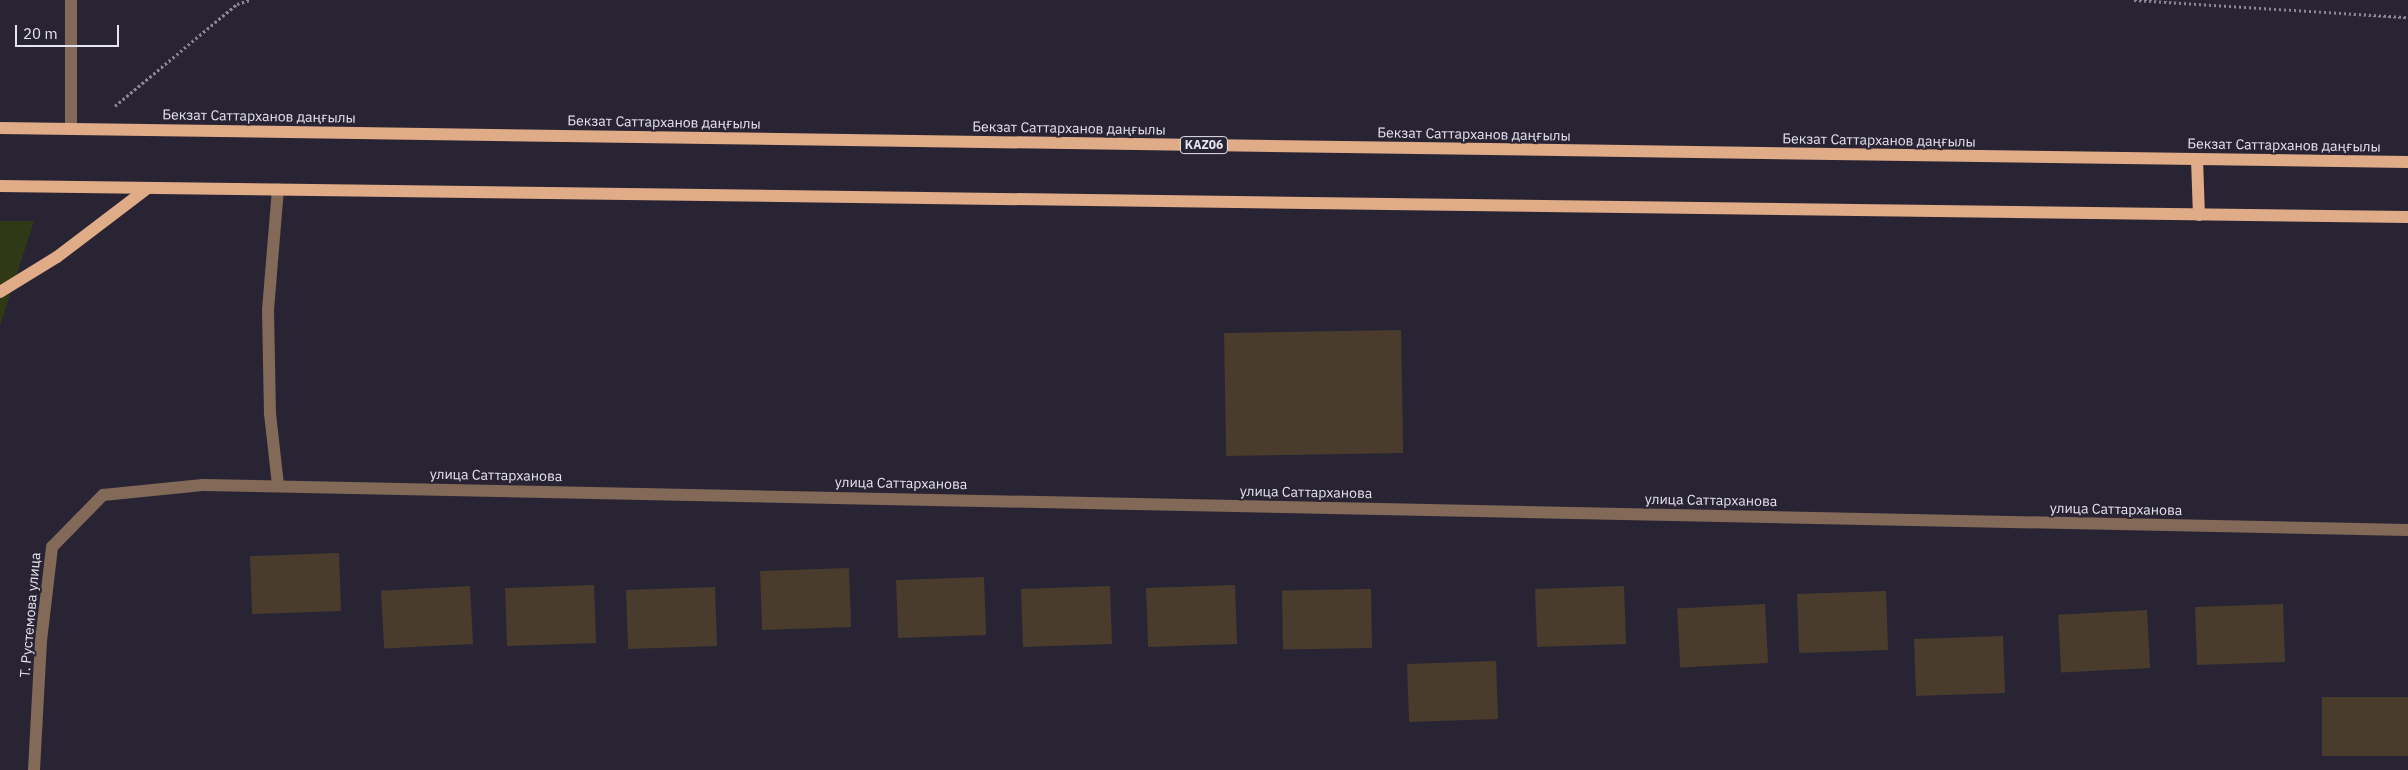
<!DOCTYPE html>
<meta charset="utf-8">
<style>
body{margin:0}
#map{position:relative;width:2408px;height:770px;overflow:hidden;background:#292434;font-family:"IBM Plex Sans",sans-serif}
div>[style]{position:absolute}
.green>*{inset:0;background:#303915}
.building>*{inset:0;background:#493c2d;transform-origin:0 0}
.path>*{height:3px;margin-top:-1.5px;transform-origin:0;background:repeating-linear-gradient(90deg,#898692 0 2.5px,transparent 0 5px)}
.minor>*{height:12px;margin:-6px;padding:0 6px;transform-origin:6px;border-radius:6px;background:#836958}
.major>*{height:12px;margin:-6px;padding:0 6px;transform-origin:6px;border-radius:6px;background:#e0ab87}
span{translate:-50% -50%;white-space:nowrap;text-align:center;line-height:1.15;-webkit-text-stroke:4px #292434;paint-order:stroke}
.shield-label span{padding:1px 4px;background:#292434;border:1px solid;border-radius:4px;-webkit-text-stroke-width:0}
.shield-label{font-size:12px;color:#e6e4ee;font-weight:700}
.street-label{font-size:14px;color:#e6e4ee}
.scale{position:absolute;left:15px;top:25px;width:104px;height:22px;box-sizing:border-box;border:2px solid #e6e4ee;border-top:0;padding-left:6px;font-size:15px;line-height:18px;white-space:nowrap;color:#e6e4ee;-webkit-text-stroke:4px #292434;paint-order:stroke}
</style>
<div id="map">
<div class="green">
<div style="clip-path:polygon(0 221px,34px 221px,0 326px)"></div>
</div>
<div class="building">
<div style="left:1401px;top:330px;width:123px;height:177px;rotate:89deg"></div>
<div style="left:339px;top:553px;width:58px;height:89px;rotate:88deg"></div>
<div style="left:849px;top:568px;width:59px;height:89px;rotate:88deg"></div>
<div style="left:984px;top:577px;width:58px;height:88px;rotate:88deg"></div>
<div style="left:594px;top:585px;width:58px;height:89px;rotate:88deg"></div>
<div style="left:1235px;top:585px;width:59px;height:89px;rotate:88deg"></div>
<div style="left:470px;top:586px;width:58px;height:89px;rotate:87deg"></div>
<div style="left:1110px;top:586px;width:58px;height:89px;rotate:88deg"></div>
<div style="left:1624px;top:586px;width:58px;height:89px;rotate:88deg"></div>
<div style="left:715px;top:587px;width:59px;height:89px;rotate:88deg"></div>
<div style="left:1371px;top:589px;width:59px;height:89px;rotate:89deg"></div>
<div style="left:1886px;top:591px;width:59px;height:89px;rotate:88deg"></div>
<div style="left:1765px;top:604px;width:59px;height:88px;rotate:87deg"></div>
<div style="left:2283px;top:604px;width:58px;height:88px;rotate:88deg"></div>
<div style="left:2147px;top:610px;width:58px;height:89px;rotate:87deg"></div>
<div style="left:2003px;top:636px;width:57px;height:89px;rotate:88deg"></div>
<div style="left:1496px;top:661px;width:58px;height:89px;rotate:88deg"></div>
<div style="left:2408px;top:697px;width:59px;height:86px;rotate:90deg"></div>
</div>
<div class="path">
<div style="left:2134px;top:0;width:275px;rotate:3.6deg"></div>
<div style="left:115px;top:106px;width:159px;rotate:-39.9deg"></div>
<div style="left:237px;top:4px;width:14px;rotate:-17deg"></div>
</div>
<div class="minor">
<div style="left:71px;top:0;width:129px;rotate:90deg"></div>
<div style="left:278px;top:485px;width:71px;rotate:-96.4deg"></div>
<div style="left:270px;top:414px;width:104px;rotate:-91.1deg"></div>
<div style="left:268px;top:310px;width:121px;rotate:-85.3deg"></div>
<div style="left:34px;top:770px;width:129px;rotate:-86.9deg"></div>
<div style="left:41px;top:641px;width:95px;rotate:-83.3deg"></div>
<div style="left:52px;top:547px;width:73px;rotate:-45.6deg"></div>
<div style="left:103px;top:495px;width:100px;rotate:-5.7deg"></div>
<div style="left:203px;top:485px;width:2205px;rotate:1.17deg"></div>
</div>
<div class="major">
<div style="left:0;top:128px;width:2408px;rotate:0.81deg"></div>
<div style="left:2197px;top:159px;width:56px;rotate:88deg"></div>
<div style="left:0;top:186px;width:2408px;rotate:0.74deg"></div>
<div style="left:0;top:292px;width:67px;rotate:-31.6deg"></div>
<div style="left:57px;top:257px;width:114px;rotate:-37.2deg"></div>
</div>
<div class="shield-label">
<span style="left:1204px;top:145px">KАZ06</span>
</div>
<div class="street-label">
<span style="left:259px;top:116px;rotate:1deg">Бекзат Саттарханов даңғылы</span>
<span style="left:664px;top:122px;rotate:1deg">Бекзат Саттарханов даңғылы</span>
<span style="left:1069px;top:128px;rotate:1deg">Бекзат Саттарханов даңғылы</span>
<span style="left:1474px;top:134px;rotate:1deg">Бекзат Саттарханов даңғылы</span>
<span style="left:1879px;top:140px;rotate:1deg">Бекзат Саттарханов даңғылы</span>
<span style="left:2284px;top:145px;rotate:1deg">Бекзат Саттарханов даңғылы</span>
<span style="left:496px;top:475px;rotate:1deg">улица Саттарханова</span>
<span style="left:901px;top:483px;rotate:1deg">улица Саттарханова</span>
<span style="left:1306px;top:492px;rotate:1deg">улица Саттарханова</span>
<span style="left:1711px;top:500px;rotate:1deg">улица Саттарханова</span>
<span style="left:2116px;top:509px;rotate:1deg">улица Саттарханова</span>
<span style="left:30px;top:615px;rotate:-85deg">Т. Рустемова улица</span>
</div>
<div class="scale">20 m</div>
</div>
